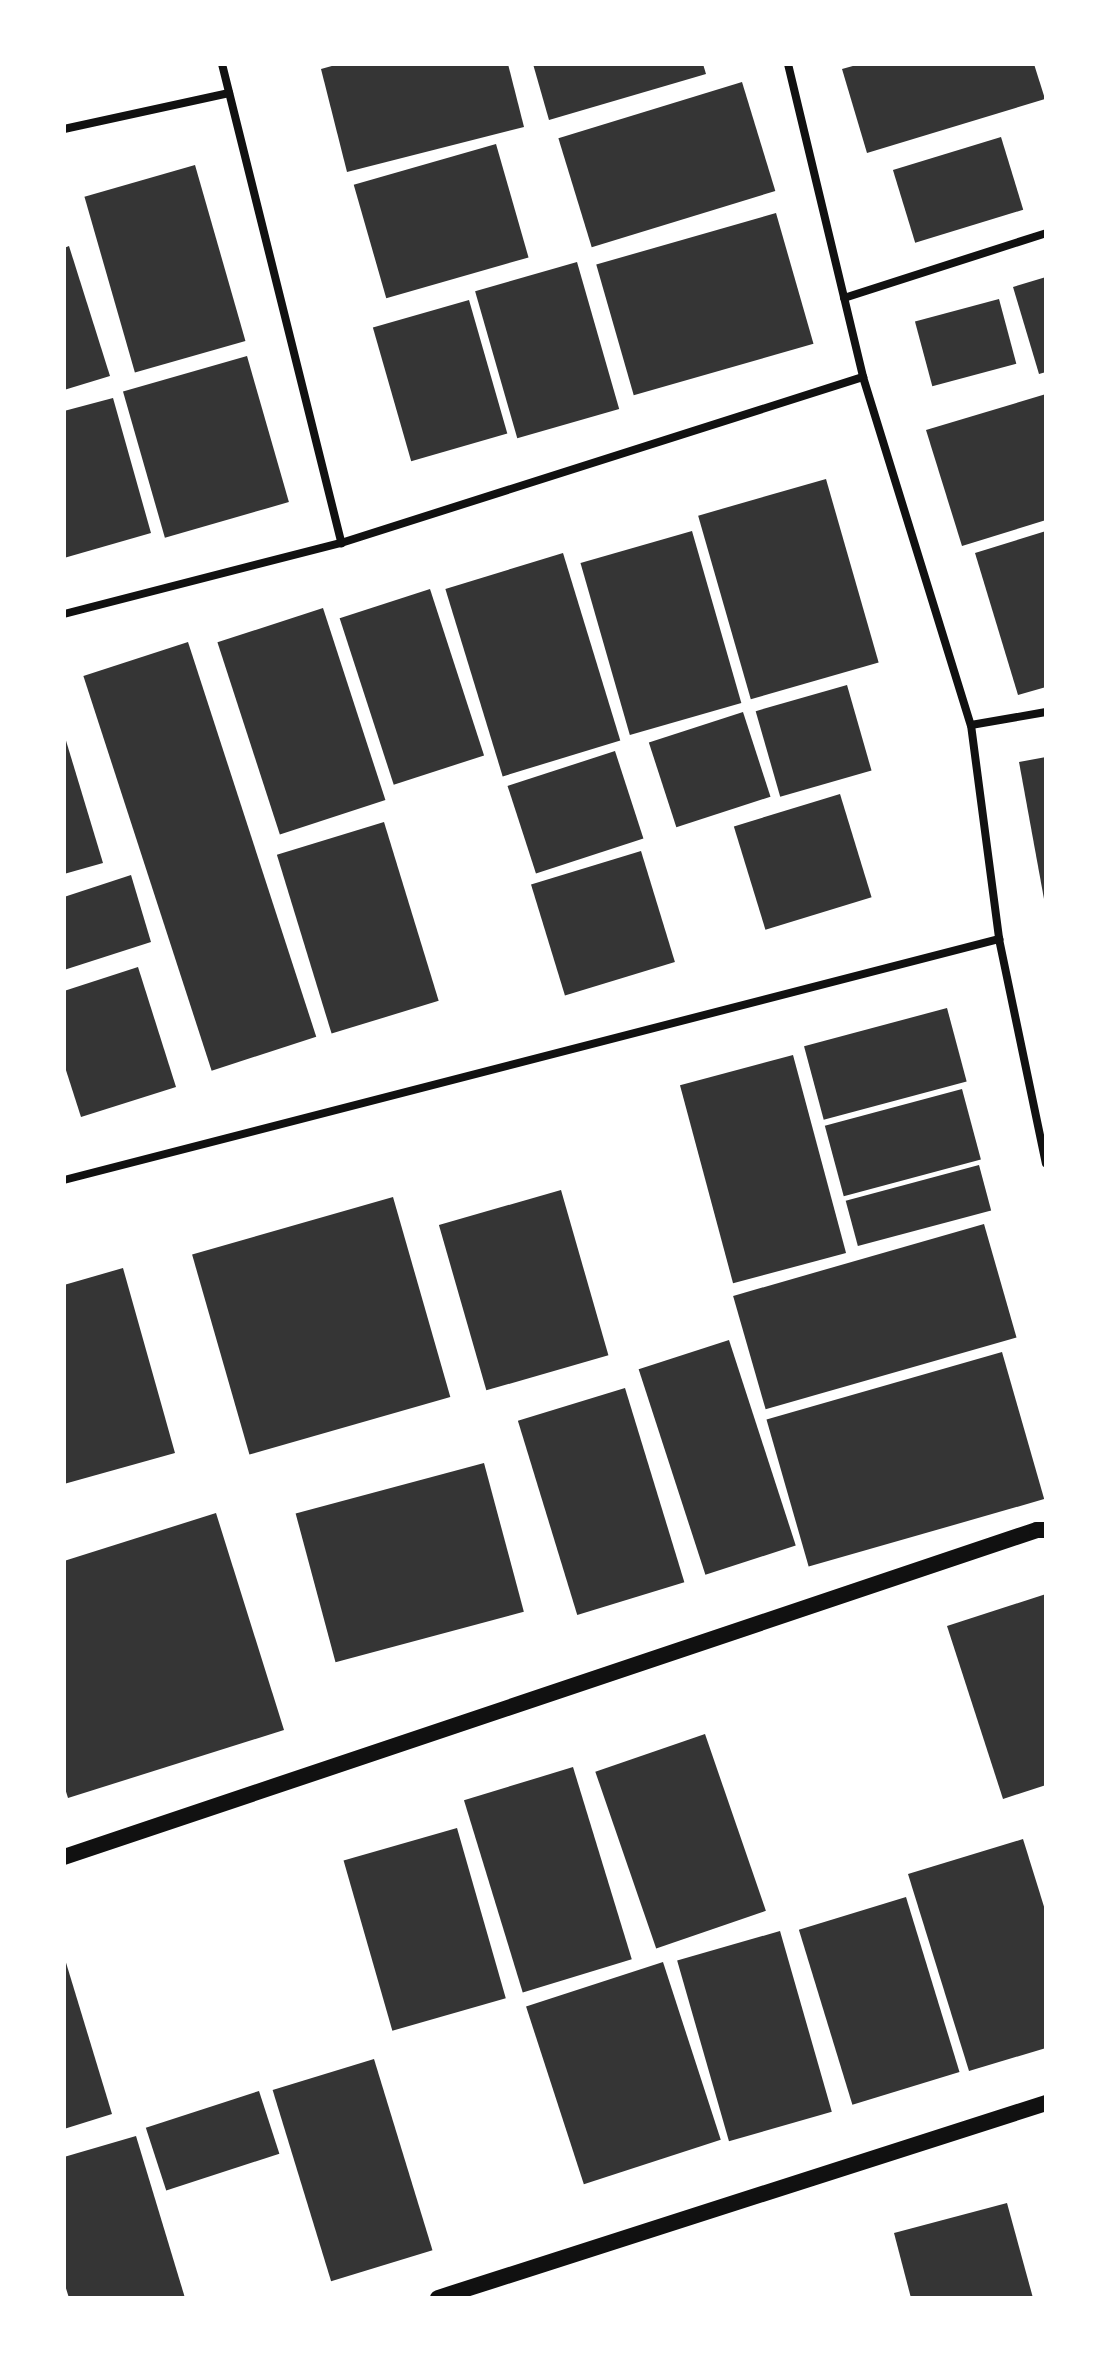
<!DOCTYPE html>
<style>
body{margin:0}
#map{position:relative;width:1110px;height:2362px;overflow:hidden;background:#fff;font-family:"Fira Sans",sans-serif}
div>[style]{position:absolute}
.building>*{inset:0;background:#353535;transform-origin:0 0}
.minor>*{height:8px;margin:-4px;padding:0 4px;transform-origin:4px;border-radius:4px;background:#111}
.secondary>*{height:16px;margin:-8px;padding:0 8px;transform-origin:8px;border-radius:8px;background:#111}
span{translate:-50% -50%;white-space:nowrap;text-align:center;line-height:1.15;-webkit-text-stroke:6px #fff;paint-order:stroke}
.frame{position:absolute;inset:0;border:66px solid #fff;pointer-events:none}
</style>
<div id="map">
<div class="building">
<div style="clip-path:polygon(339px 64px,508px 64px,524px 127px,347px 172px,321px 69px)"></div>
<div style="clip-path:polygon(533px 64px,703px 64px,706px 74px,549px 120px)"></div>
<div style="clip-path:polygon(860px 64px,1034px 64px,1045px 99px,867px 153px,842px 69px)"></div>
<div style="left:742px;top:82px;width:114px;height:192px;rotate:73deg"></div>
<div style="left:1001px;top:137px;width:76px;height:113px;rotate:73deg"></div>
<div style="left:496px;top:144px;width:118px;height:148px;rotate:74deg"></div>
<div style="left:195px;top:165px;width:183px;height:115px;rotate:74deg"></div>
<div style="left:776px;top:213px;width:136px;height:187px;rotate:74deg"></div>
<div style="clip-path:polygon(69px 246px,110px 376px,64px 390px,64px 248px)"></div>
<div style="left:577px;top:262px;width:153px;height:106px;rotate:74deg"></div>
<div style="clip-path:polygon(1046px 277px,1046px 372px,1039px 374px,1013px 287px)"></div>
<div style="left:999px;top:299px;width:67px;height:87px;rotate:75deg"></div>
<div style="left:469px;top:300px;width:139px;height:100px;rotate:74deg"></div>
<div style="left:247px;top:356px;width:152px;height:129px;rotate:74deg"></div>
<div style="clip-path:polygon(1046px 394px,1046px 520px,962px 546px,926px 430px)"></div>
<div style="clip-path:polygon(113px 398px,151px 533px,64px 558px,64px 411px)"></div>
<div style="left:826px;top:479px;width:191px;height:133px;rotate:74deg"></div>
<div style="left:692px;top:531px;width:179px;height:116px;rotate:74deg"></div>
<div style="clip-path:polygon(1046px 531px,1046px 687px,1018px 695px,975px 553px)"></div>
<div style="left:563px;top:553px;width:196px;height:123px;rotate:73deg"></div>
<div style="left:430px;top:589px;width:175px;height:95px;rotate:72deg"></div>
<div style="left:323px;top:608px;width:202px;height:111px;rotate:72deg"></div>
<div style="left:188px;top:642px;width:415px;height:110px;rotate:72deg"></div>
<div style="left:847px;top:685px;width:89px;height:95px;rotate:74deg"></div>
<div style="left:743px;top:712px;width:89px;height:99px;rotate:72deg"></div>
<div style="clip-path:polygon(64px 734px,103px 863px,64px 874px)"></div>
<div style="left:615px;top:751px;width:92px;height:113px;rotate:72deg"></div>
<div style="clip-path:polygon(1046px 757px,1046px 899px,1044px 899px,1019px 762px)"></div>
<div style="left:840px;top:794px;width:108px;height:111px;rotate:73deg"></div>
<div style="left:384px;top:822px;width:187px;height:112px;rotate:73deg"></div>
<div style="left:641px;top:851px;width:116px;height:115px;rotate:73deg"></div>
<div style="clip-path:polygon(131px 875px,151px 942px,64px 970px,64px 897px)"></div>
<div style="clip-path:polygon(138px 967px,176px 1087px,81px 1117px,64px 1064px,64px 991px)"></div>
<div style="left:947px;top:1008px;width:76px;height:148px;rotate:75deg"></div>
<div style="left:793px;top:1055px;width:205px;height:117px;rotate:75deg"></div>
<div style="left:962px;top:1089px;width:73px;height:142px;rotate:75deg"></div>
<div style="left:979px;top:1165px;width:47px;height:138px;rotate:75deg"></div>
<div style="left:561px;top:1190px;width:172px;height:127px;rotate:74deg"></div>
<div style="left:393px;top:1197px;width:208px;height:209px;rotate:74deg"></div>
<div style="left:984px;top:1224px;width:118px;height:261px;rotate:74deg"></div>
<div style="clip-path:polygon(123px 1268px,175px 1453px,64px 1484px,64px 1285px)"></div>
<div style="left:729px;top:1340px;width:216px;height:95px;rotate:72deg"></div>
<div style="left:1002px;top:1352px;width:153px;height:245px;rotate:74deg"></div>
<div style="left:625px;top:1388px;width:203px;height:112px;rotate:73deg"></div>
<div style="left:484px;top:1463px;width:154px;height:195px;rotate:75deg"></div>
<div style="clip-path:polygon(216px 1513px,284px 1730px,68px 1798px,64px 1785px,64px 1561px)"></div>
<div style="clip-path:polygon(1046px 1594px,1046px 1785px,1003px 1799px,947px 1626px)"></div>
<div style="left:705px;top:1734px;width:187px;height:116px;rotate:71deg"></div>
<div style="left:573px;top:1767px;width:201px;height:114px;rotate:73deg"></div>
<div style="left:457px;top:1828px;width:177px;height:118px;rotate:74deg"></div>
<div style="clip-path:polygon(1023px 1839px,1046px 1913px,1046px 2048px,969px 2071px,908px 1874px)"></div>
<div style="left:906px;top:1897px;width:183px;height:112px;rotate:73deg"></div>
<div style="left:780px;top:1931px;width:188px;height:107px;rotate:74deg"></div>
<div style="clip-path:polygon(64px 1956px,112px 2114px,64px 2129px)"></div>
<div style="left:663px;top:1962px;width:187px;height:144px;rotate:72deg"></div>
<div style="left:374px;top:2059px;width:200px;height:106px;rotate:73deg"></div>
<div style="left:259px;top:2091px;width:66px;height:119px;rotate:72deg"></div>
<div style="clip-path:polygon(136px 2136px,185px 2298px,69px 2298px,64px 2282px,64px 2157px)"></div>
<div style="clip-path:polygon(1007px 2203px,1033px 2298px,911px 2298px,894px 2233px)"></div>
</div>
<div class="minor">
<div style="left:222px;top:64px;width:494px;rotate:76deg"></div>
<div style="left:788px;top:64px;width:322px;rotate:76.5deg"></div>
<div style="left:863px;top:377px;width:364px;rotate:72.8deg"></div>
<div style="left:971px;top:725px;width:216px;rotate:82.5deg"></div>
<div style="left:999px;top:939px;width:229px;rotate:78.2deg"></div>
<div style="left:64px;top:129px;width:169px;rotate:-12.3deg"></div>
<div style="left:844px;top:298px;width:212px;rotate:-17.8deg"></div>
<div style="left:64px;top:614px;width:286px;rotate:-14.4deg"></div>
<div style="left:341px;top:543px;width:548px;rotate:-17.64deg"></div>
<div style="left:971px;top:725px;width:76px;rotate:-9.8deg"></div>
<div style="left:64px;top:1180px;width:966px;rotate:-14.45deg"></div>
</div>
<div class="secondary">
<div style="left:64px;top:1857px;width:1026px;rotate:-18.58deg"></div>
<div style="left:1037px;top:1530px;width:9px"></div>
<div style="left:438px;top:2298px;width:639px;rotate:-17.78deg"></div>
</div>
<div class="frame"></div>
</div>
